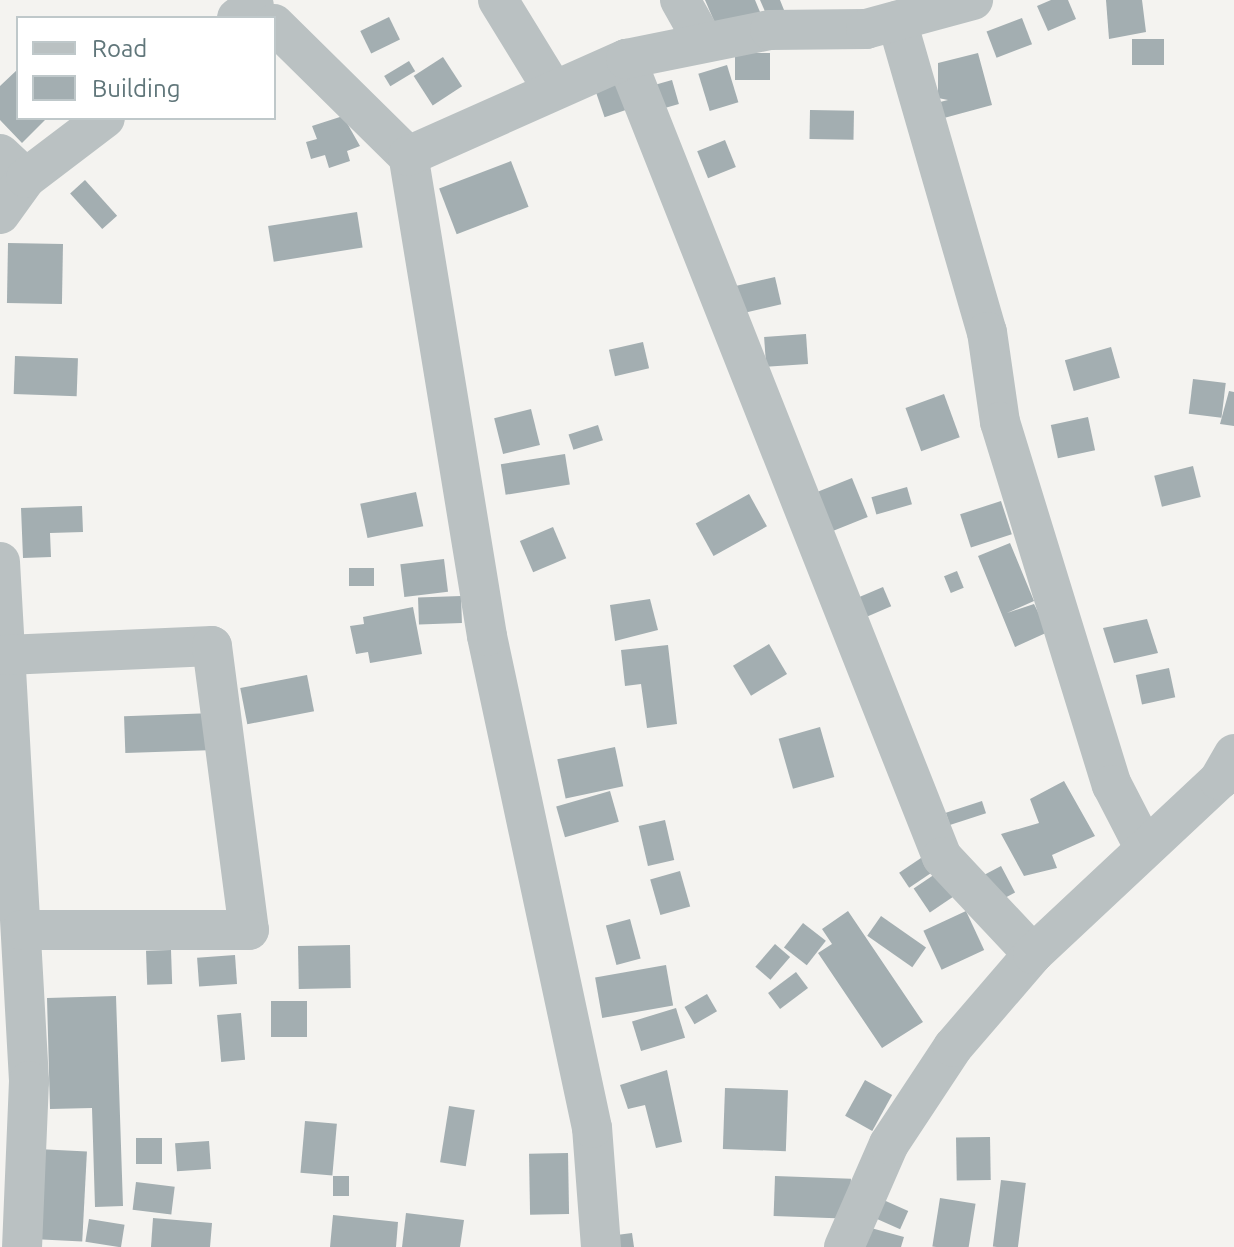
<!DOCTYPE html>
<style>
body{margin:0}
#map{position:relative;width:1234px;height:1247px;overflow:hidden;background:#f4f3f0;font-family:Ubuntu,sans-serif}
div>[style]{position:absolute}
.building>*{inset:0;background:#a3aeb1;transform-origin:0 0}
.minor>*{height:40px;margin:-20px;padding:0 20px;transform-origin:20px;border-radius:20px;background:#bac1c2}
span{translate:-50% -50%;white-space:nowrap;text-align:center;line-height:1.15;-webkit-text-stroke:8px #fff;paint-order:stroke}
.legend{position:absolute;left:16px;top:16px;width:260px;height:104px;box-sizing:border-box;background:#fff;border:2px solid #bfc8ca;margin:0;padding:10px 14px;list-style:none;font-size:24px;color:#60767a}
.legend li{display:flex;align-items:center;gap:16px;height:40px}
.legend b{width:40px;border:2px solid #bfc8ca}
</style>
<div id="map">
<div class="building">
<div style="clip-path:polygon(705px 0,755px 0,760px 12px,718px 30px)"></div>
<div style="clip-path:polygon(760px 0,780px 0,784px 10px,767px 16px)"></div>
<div style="clip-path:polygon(1051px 0,1068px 0,1076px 19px,1048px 31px,1037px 6px)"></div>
<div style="clip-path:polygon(1106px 0,1142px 0,1146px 32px,1109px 39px)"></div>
<div style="left:389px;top:17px;width:25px;height:32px;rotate:64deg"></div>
<div style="left:1022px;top:18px;width:28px;height:38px;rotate:69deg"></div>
<div style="left:1164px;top:39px;width:26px;height:32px;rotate:90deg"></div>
<div style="left:735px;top:53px;width:35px;height:27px"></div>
<div style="clip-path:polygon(978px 53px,992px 105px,944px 118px,940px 102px,948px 100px,938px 98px,938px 63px)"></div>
<div style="left:443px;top:57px;width:35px;height:35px;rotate:57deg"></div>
<div style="left:409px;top:61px;width:12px;height:29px;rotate:59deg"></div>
<div style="left:727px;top:65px;width:39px;height:30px;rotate:73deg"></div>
<div style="clip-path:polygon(18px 69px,18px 118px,47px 118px,22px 143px,0 120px,0 86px)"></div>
<div style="left:672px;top:80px;width:25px;height:32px;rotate:74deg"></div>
<div style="left:621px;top:82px;width:28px;height:27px;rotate:71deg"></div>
<div style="left:810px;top:110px;width:44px;height:29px;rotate:1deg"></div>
<div style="clip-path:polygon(343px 116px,360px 146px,347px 151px,350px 161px,329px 168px,325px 155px,311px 159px,306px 142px,317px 139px,312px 126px)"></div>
<div style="left:725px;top:140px;width:29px;height:30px;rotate:68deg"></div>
<div style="left:511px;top:161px;width:49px;height:77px;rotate:69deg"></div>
<div style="left:85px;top:180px;width:48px;height:20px;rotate:48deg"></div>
<div style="left:357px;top:212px;width:36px;height:90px;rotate:81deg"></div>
<div style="left:8px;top:243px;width:55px;height:60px;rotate:1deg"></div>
<div style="left:775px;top:277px;width:28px;height:45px;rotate:77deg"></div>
<div style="left:806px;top:334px;width:30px;height:42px;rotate:86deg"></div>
<div style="left:643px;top:342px;width:27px;height:35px;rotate:77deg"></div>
<div style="left:1111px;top:347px;width:32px;height:48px;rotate:74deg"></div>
<div style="left:15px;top:356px;width:63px;height:38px;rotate:2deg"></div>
<div style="left:1193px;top:379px;width:33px;height:35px;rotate:7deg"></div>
<div style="clip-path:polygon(1229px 391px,1234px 392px,1234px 426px,1220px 424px)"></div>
<div style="left:944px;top:394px;width:46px;height:41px;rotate:70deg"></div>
<div style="left:531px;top:409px;width:37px;height:38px;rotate:76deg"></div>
<div style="left:1088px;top:417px;width:34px;height:38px;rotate:78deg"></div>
<div style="left:598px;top:425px;width:16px;height:31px;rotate:72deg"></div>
<div style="left:565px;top:454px;width:31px;height:65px;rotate:81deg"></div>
<div style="left:1193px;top:466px;width:32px;height:40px;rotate:76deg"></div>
<div style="left:852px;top:478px;width:42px;height:41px;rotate:68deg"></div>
<div style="left:907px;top:487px;width:18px;height:37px;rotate:74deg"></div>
<div style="left:416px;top:492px;width:35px;height:57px;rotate:78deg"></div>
<div style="left:749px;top:494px;width:37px;height:61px;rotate:61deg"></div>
<div style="left:1001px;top:501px;width:35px;height:43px;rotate:72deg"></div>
<div style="clip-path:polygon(82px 506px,83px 532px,50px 533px,51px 557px,23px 558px,21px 508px)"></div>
<div style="left:553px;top:527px;width:34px;height:36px;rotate:67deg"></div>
<div style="clip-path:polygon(1010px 543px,1034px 601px,1007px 613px,1034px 604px,1048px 632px,1015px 647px,978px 556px)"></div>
<div style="left:444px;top:559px;width:33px;height:44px;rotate:83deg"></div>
<div style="left:349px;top:568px;width:25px;height:18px"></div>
<div style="left:957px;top:571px;width:18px;height:14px;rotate:68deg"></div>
<div style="left:883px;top:587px;width:21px;height:36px;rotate:67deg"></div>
<div style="left:461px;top:596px;width:27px;height:43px;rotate:88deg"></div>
<div style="clip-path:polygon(650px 599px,658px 630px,615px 641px,610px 605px)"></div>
<div style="clip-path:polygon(413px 607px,422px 654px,370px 663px,368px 652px,356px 654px,350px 626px,364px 624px,363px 617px)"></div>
<div style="clip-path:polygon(1147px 619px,1158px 653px,1114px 663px,1103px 628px)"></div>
<div style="left:769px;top:644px;width:35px;height:42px;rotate:59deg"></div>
<div style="clip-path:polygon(668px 645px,677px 724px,647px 728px,641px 684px,625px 686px,621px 650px)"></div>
<div style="left:1169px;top:668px;width:30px;height:34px;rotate:78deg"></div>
<div style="left:307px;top:675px;width:37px;height:68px;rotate:79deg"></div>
<div style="left:214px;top:713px;width:37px;height:90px;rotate:88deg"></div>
<div style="left:820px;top:727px;width:52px;height:43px;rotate:74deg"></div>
<div style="left:615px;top:747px;width:40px;height:59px;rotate:78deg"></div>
<div style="clip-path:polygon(1064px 781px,1095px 836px,1052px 855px,1057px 868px,1024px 876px,1001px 834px,1039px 823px,1030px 799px)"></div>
<div style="left:610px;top:791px;width:32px;height:56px;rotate:74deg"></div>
<div style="left:982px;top:801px;width:13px;height:38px;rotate:72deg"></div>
<div style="left:665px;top:820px;width:41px;height:27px;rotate:77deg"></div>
<div style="left:924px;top:856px;width:18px;height:30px;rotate:56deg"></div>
<div style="left:1001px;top:866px;width:30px;height:30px;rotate:62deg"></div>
<div style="left:941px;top:870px;width:29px;height:33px;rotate:56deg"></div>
<div style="left:680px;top:871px;width:37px;height:31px;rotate:74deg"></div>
<div style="clip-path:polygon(848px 911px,923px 1022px,882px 1048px,818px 953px,832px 944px,822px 929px)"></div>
<div style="left:966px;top:911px;width:43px;height:47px;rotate:65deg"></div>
<div style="left:881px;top:916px;width:55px;height:24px;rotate:35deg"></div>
<div style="left:630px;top:919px;width:41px;height:25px;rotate:75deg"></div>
<div style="left:803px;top:923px;width:29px;height:31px;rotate:38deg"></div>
<div style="left:775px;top:944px;width:20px;height:30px;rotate:41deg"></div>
<div style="left:350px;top:945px;width:43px;height:52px;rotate:89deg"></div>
<div style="left:171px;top:950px;width:34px;height:25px;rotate:88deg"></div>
<div style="left:235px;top:955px;width:29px;height:38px;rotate:86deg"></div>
<div style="left:666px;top:965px;width:41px;height:72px;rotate:80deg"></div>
<div style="left:796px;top:972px;width:20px;height:35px;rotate:53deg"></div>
<div style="left:707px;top:994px;width:20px;height:26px;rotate:60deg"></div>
<div style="clip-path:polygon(116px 996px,123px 1206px,95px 1207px,92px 1108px,50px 1109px,47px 998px)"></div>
<div style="left:271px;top:1001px;width:36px;height:36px"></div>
<div style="left:676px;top:1008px;width:31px;height:46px;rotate:73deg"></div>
<div style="left:241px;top:1013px;width:47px;height:24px;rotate:85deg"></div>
<div style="clip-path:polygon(667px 1070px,682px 1142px,656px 1148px,645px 1105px,628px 1109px,620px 1085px)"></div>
<div style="left:865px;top:1080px;width:31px;height:41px;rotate:29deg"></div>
<div style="left:725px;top:1088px;width:63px;height:61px;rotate:2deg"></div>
<div style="left:449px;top:1106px;width:26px;height:57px;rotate:9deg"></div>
<div style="left:305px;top:1121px;width:32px;height:52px;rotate:5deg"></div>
<div style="left:990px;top:1137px;width:43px;height:34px;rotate:89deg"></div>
<div style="left:136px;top:1138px;width:26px;height:26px"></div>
<div style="left:209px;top:1141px;width:28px;height:34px;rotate:86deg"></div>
<div style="left:37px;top:1149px;width:50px;height:90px;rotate:3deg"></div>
<div style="left:568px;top:1153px;width:61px;height:39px;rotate:89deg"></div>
<div style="left:333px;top:1176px;width:16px;height:20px"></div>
<div style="left:775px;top:1176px;width:76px;height:40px;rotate:2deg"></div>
<div style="left:1001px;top:1180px;width:25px;height:67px;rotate:7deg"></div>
<div style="left:136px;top:1182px;width:39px;height:28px;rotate:7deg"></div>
<div style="left:879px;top:1198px;width:32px;height:20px;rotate:24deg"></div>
<div style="left:940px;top:1198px;width:36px;height:49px;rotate:9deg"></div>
<div style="clip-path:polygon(406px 1213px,464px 1220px,460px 1247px,402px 1247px)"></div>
<div style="clip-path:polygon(333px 1215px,398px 1222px,396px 1247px,330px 1247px)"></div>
<div style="clip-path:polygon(153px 1218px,212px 1223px,210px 1247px,151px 1247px)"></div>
<div style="left:89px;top:1219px;width:36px;height:23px;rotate:9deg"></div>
<div style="clip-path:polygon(871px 1228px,904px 1237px,901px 1247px,865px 1247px)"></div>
<div style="clip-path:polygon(632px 1233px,634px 1247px,610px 1247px,609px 1236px)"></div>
</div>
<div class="minor">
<div style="left:498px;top:0;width:103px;rotate:58.5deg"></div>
<div style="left:680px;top:0;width:45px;rotate:60.6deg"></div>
<div style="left:237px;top:18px;width:21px;rotate:-37deg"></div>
<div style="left:897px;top:21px;width:324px;rotate:73.9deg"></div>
<div style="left:987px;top:332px;width:91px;rotate:81.8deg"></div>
<div style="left:1000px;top:422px;width:380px;rotate:72.9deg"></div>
<div style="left:1112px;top:785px;width:70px;rotate:62.7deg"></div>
<div style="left:274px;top:24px;width:188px;rotate:44.6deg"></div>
<div style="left:626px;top:59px;width:858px;rotate:68.4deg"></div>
<div style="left:942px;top:857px;width:133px;rotate:46.8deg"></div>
<div style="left:0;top:154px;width:35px;rotate:43deg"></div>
<div style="left:0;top:214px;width:44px;rotate:-54.2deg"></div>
<div style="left:26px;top:178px;width:99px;rotate:-37.2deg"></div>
<div style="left:0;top:562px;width:520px;rotate:86.8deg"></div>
<div style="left:29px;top:1081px;width:166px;rotate:92.4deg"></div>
<div style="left:6px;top:655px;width:206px;rotate:-2.5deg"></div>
<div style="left:212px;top:646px;width:286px;rotate:82.6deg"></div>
<div style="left:249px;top:930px;width:227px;rotate:180deg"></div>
<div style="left:601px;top:1247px;width:119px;rotate:-94.3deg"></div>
<div style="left:592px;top:1128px;width:503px;rotate:-102.05deg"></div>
<div style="left:487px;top:636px;width:486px;rotate:-99.3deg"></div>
<div style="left:408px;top:156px;width:239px;rotate:-24deg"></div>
<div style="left:626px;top:59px;width:147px;rotate:-11.4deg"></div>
<div style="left:770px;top:30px;width:96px;rotate:-0.6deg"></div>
<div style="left:866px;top:29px;width:111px;rotate:-15.2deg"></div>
<div style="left:844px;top:1247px;width:112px;rotate:-66.4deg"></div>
<div style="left:889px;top:1144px;width:116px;rotate:-56.6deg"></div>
<div style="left:953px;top:1047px;width:123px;rotate:-49.3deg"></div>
<div style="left:1033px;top:954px;width:255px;rotate:-43.1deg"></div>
<div style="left:1219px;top:780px;width:30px;rotate:-60deg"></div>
</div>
<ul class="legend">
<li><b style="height:10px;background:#bac1c2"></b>Road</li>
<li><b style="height:22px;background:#a3aeb1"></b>Building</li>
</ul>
</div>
